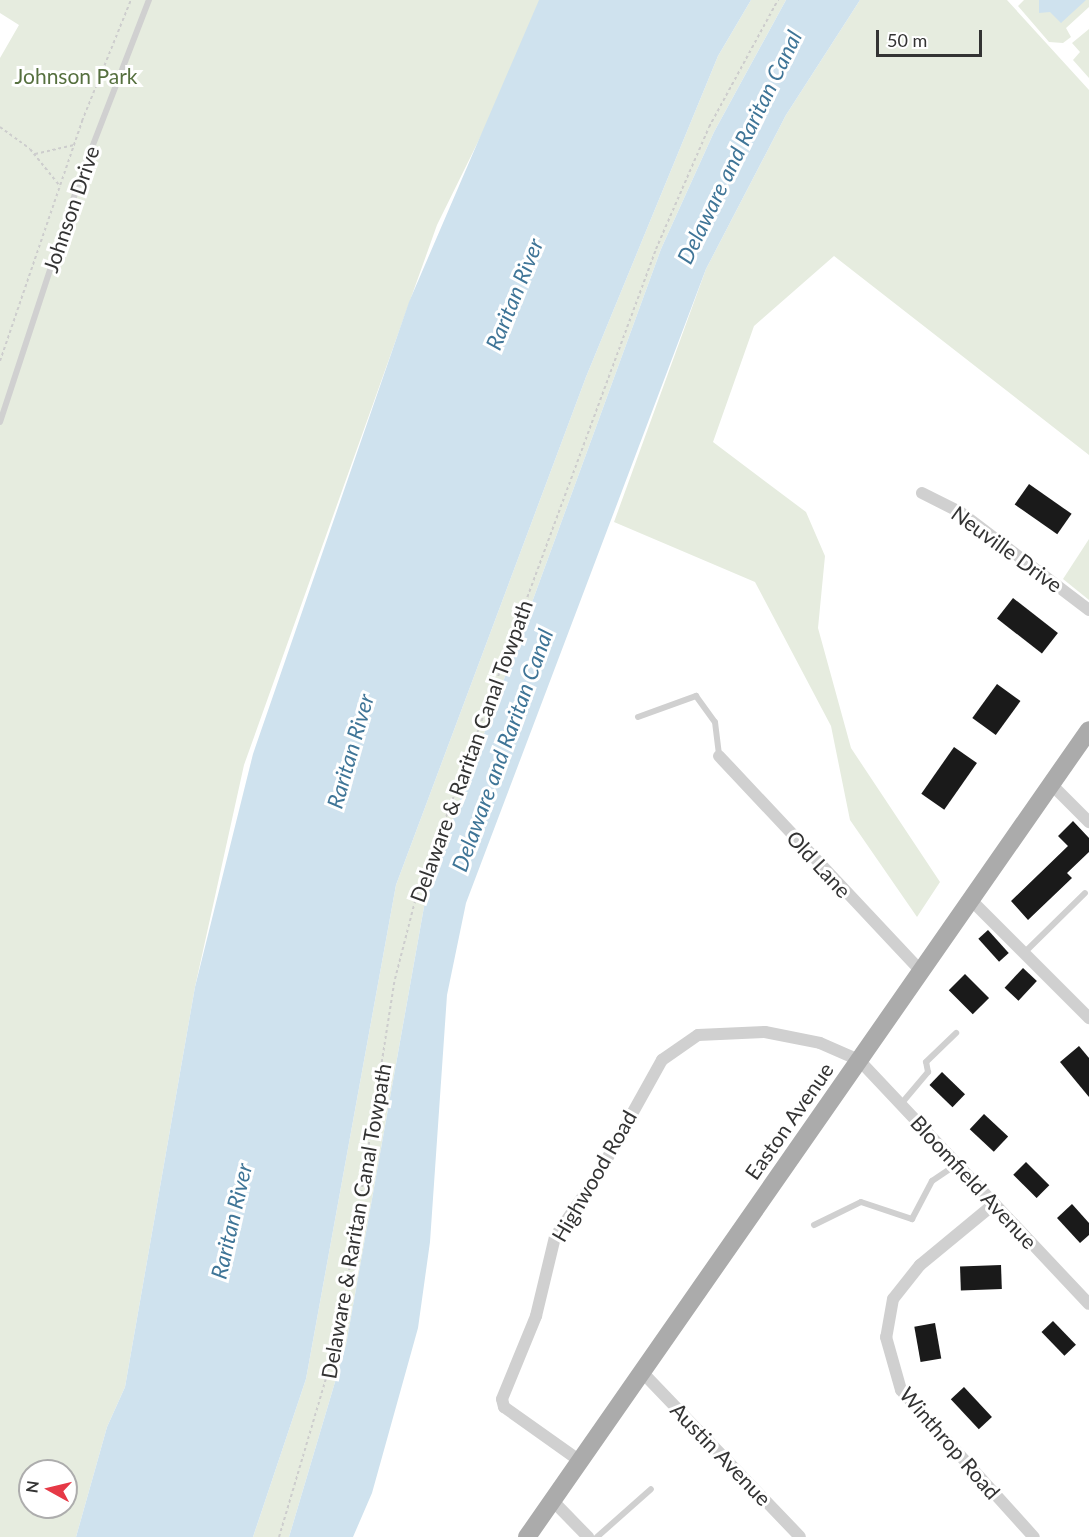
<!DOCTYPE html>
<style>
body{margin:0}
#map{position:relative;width:1089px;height:1537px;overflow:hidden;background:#fff;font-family:Lato,sans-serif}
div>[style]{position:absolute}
.green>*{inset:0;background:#e6ecdf}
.water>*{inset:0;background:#cfe2ee}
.building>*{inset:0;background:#1a1a1a;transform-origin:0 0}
.path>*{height:2px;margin-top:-1px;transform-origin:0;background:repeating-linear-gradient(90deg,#cdcdcd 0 3px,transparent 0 6px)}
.service>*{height:6px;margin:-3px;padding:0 3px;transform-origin:3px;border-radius:3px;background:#d0d0d0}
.minor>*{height:12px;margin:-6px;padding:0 6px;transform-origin:6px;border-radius:6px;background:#d0d0d0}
.primary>*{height:18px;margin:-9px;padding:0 9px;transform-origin:9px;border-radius:9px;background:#ababab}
span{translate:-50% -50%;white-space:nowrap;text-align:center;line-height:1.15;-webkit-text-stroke:6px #fff;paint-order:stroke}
.park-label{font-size:21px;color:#56703f}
.street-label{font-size:21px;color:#333}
.water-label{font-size:22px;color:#3f7597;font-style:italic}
.north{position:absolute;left:18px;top:1459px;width:60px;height:60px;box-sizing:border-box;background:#fff;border:2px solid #adadad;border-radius:50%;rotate:278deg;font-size:16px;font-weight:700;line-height:24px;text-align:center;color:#333}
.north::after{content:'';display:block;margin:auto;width:21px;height:27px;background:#e63946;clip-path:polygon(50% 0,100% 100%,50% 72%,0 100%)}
.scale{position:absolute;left:876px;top:30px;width:106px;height:27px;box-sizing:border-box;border:3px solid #333;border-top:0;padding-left:8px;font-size:18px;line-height:21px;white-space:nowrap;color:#333;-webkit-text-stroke:4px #fff;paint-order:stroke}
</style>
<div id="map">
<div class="green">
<div style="clip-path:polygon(evenodd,0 0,548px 0,437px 225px,244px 765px,195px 987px,125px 1387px,107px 1427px,76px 1537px,0 1537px,0 58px,19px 25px,0 13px,0 0,30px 1471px,66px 1471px,66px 1507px,30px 1507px,30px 1471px)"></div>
<div style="clip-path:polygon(751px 0,786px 0,714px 132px,661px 249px,427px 890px,346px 1345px,289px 1537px,253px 1537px,306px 1379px,396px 885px,586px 377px,718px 56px)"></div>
<div style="clip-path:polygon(860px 0,1007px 0,1089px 90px,1089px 455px,834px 256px,754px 326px,713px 442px,806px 512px,825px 556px,818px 628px,851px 748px,940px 882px,917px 917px,850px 820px,831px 726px,755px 582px,614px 522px,706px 269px,786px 115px)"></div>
<div style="clip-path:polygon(1024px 0,1089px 0,1089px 7px,1066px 28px,1071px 37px,1063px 43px,1049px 42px,1018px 6px)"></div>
<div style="clip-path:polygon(1089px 29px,1089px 78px,1073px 60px,1080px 52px,1072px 43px)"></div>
<div style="clip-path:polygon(1089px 539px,1089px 600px,1063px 579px)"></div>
</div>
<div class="water">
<div style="clip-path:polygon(539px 0,751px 0,718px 56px,586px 377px,396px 885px,306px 1379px,253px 1537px,76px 1537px,107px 1427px,125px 1387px,195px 987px,253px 754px,409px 302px)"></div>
<div style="clip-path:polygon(786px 0,860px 0,786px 115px,706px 269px,466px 903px,447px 995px,430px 1242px,418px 1328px,372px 1493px,353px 1537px,289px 1537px,346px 1345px,427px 890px,661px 249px,714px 132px)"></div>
<div style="clip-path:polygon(1039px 0,1086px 0,1061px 23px,1050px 12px,1039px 13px)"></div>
</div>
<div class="building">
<div style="left:1029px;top:484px;width:52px;height:25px;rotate:35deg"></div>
<div style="left:1013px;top:598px;width:57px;height:26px;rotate:38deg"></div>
<div style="left:997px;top:684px;width:29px;height:42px;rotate:36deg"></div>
<div style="left:954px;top:747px;width:28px;height:57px;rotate:35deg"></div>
<div style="clip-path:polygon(1073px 821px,1089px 838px,1089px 852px,1067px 873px,1072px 878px,1028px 920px,1011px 901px,1068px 846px,1058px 836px)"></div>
<div style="left:988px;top:930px;width:31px;height:13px;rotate:48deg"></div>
<div style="left:1023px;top:968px;width:19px;height:27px;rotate:43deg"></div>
<div style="left:965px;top:974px;width:34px;height:23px;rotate:45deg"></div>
<div style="clip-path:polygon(1079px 1046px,1089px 1058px,1089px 1097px,1060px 1062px)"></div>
<div style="left:942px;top:1072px;width:32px;height:18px;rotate:44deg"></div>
<div style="left:984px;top:1114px;width:33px;height:21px;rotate:43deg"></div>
<div style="left:1026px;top:1162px;width:33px;height:18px;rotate:45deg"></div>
<div style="clip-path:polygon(1072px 1204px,1089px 1223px,1089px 1235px,1080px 1243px,1057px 1218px)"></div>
<div style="left:1001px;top:1265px;width:24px;height:41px;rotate:88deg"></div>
<div style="left:1053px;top:1321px;width:33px;height:16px;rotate:46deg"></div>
<div style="left:935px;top:1323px;width:36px;height:21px;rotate:80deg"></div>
<div style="left:964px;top:1387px;width:41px;height:18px;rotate:47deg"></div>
</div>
<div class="path">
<div style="left:0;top:127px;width:37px;rotate:36deg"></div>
<div style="left:30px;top:149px;width:48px;rotate:51deg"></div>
<div style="left:35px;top:154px;width:40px;rotate:-13deg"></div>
<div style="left:0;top:361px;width:254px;rotate:-71.1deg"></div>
<div style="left:82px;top:121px;width:131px;rotate:-68deg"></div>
<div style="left:279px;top:1537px;width:211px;rotate:-73.5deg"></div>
<div style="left:339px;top:1335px;width:360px;rotate:-81.1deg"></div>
<div style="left:395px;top:979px;width:81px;rotate:-75.6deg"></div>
<div style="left:415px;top:901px;width:695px;rotate:-69.71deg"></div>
<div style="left:656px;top:249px;width:133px;rotate:-66.5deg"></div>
<div style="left:709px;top:127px;width:145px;rotate:-61.5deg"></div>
</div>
<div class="service">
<div style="left:0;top:422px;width:259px;rotate:-71.8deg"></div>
<div style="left:81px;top:176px;width:189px;rotate:-68.9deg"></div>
<div style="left:638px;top:717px;width:62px;rotate:-19.9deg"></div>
<div style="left:696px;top:696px;width:32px;rotate:54deg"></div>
<div style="left:715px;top:722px;width:34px;rotate:83deg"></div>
<div style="left:1025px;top:952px;width:84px;rotate:-44.5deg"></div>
<div style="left:901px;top:1104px;width:42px;rotate:-49.8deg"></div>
<div style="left:928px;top:1072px;width:10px;rotate:-101deg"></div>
<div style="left:926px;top:1062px;width:42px;rotate:-44deg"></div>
<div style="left:814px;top:1225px;width:52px;rotate:-26.1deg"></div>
<div style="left:861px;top:1202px;width:54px;rotate:18.4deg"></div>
<div style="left:912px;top:1219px;width:43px;rotate:-62.2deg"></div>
<div style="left:932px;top:1181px;width:30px;rotate:-34deg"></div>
<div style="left:597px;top:1537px;width:72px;rotate:-41.6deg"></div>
</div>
<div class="minor">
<div style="left:922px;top:493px;width:42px;rotate:26.6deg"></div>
<div style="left:960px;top:512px;width:162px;rotate:37.2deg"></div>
<div style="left:719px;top:756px;width:295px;rotate:46.8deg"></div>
<div style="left:1051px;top:784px;width:54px;rotate:45deg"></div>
<div style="left:969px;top:898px;width:170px;rotate:45deg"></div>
<div style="left:994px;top:1204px;width:96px;rotate:140.5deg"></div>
<div style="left:920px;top:1265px;width:43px;rotate:128.5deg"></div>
<div style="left:893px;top:1299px;width:39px;rotate:100deg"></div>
<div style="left:886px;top:1337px;width:55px;rotate:74.2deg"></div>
<div style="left:901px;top:1390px;width:198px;rotate:47.9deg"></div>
<div style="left:642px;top:1372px;width:228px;rotate:46.2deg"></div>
<div style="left:580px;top:1461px;width:93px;rotate:-144.6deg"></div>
<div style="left:504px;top:1407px;width:8px;rotate:-104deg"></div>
<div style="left:502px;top:1399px;width:90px;rotate:-67.7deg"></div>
<div style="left:536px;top:1316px;width:81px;rotate:-76.5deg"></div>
<div style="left:555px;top:1237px;width:75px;rotate:-55.3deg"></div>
<div style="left:598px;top:1175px;width:132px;rotate:-60.9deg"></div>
<div style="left:662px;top:1060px;width:44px;rotate:-34.8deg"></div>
<div style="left:698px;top:1035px;width:67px;rotate:-2.6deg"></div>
<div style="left:765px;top:1032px;width:56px;rotate:11.3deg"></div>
<div style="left:820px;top:1043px;width:43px;rotate:23.6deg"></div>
<div style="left:859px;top:1060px;width:335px;rotate:46.7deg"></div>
<div style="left:552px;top:1500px;width:52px;rotate:45.8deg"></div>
</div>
<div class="primary">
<div style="left:527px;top:1537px;width:983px;rotate:-55.15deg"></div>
</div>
<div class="park-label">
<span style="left:76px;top:76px">Johnson Park</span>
</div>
<div class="street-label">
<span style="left:71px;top:209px;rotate:-71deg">Johnson Drive</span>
<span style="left:1007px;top:549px;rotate:36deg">Neuville Drive</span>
<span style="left:471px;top:751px;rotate:-70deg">Delaware &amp; Raritan Canal Towpath</span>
<span style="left:819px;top:864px;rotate:47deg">Old Lane</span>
<span style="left:789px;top:1121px;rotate:-55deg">Easton Avenue</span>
<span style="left:594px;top:1176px;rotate:-60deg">Highwood Road</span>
<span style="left:974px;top:1182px;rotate:47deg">Bloomfield Avenue</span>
<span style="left:356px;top:1221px;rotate:-80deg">Delaware &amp; Raritan Canal Towpath</span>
<span style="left:950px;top:1443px;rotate:49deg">Winthrop Road</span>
<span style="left:721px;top:1454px;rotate:46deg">Austin Avenue</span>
</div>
<div class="water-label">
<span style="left:739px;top:147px;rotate:-64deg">Delaware and Raritan Canal</span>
<span style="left:514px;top:294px;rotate:-68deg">Raritan River</span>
<span style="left:502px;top:750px;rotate:-70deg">Delaware and Raritan Canal</span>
<span style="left:350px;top:751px;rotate:-74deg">Raritan River</span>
<span style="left:231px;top:1221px;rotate:-77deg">Raritan River</span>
</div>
<div class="north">N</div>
<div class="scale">50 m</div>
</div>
